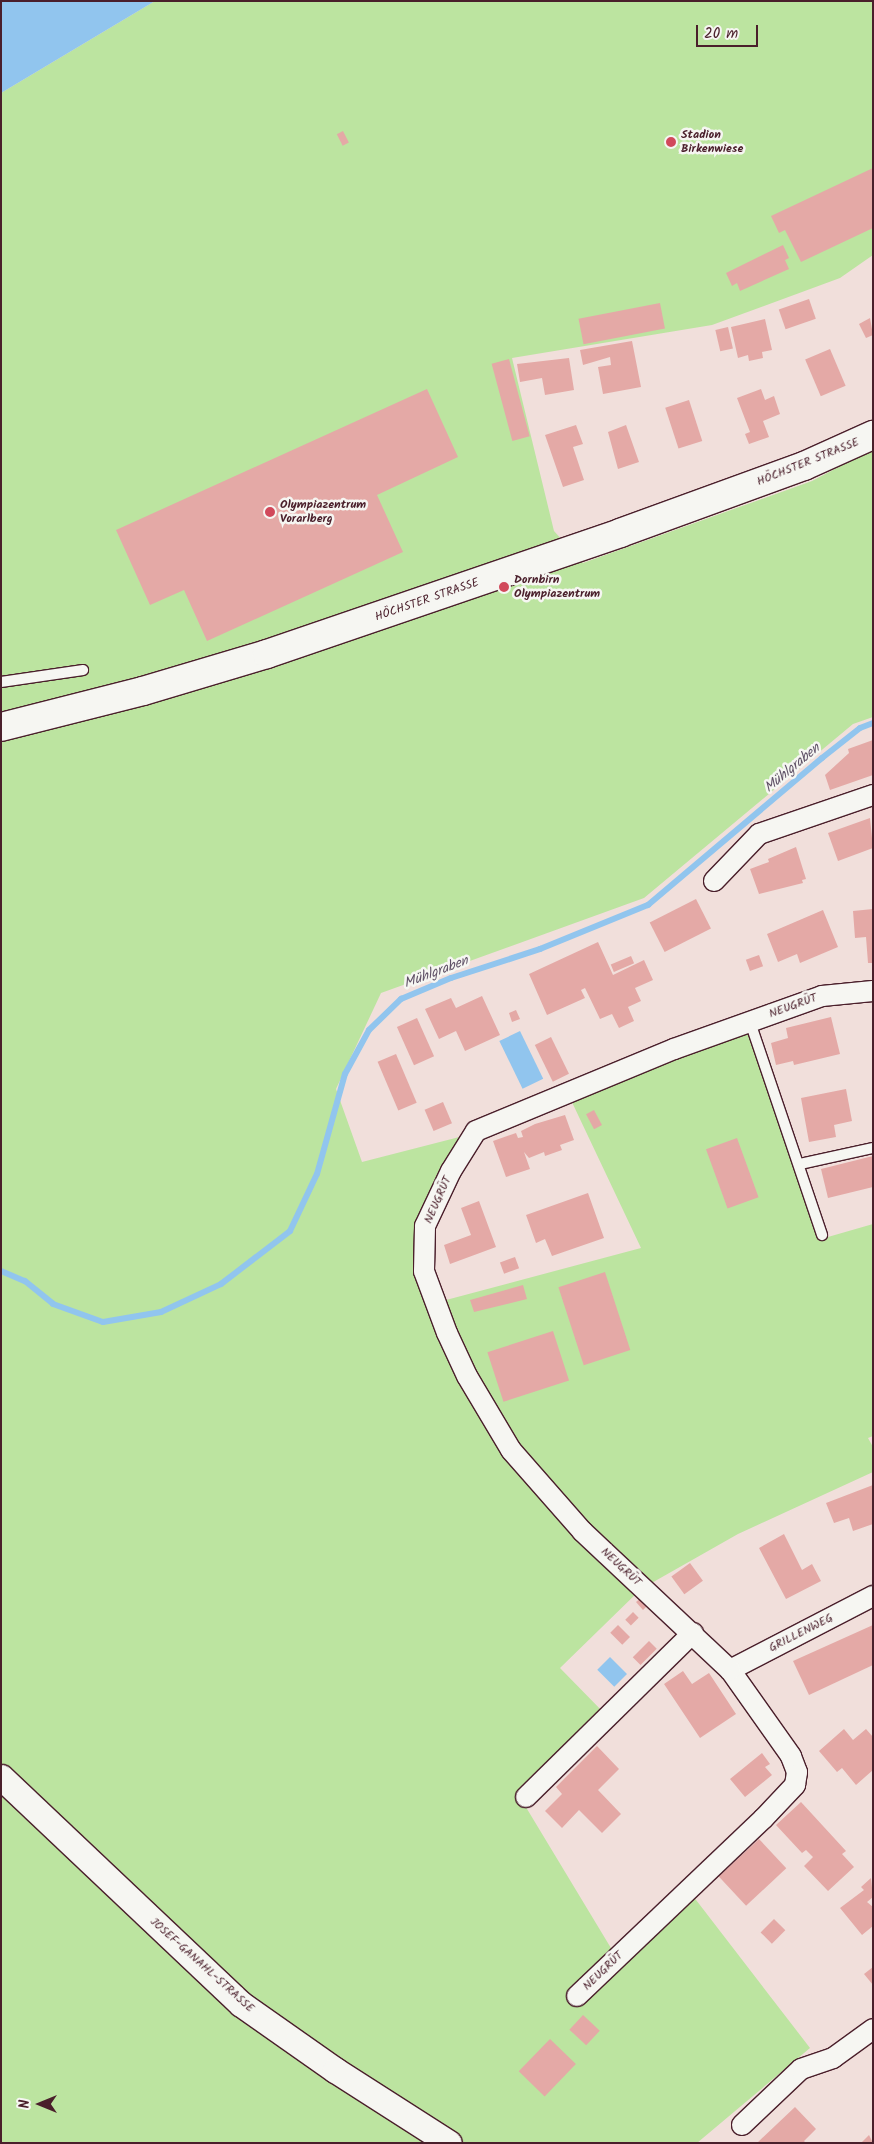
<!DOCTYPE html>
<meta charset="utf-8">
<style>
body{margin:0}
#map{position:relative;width:874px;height:2144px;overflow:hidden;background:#f1dfdb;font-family:Kalam,sans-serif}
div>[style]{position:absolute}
.green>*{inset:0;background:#bce4a0}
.water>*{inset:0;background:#91c5ee;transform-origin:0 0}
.stream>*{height:6px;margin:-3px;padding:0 3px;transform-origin:3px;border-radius:3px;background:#91c5ee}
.building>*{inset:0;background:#e4a9a6;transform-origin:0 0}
.roads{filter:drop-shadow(1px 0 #4a1f2b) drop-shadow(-1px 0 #4a1f2b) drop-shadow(0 1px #4a1f2b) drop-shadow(0 -1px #4a1f2b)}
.service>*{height:10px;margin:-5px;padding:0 5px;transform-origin:5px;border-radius:5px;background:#f6f6f2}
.minor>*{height:20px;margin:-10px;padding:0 10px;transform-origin:10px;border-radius:10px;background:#f6f6f2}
.tertiary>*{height:25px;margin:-12.5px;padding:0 12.5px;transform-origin:12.5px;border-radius:12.5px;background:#f6f6f2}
.secondary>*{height:28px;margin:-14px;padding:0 14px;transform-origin:14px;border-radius:14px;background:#f6f6f2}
.dots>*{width:14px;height:14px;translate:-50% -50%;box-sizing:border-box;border:2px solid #f6f6f2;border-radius:50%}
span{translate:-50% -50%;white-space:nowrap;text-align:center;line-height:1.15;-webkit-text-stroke:5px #f6f6f2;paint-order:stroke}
.poi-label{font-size:12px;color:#4a1f2b;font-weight:700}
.left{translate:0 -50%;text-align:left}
.street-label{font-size:12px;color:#4a1f2b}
.water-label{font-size:14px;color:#5f5166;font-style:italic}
.frame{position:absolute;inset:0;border:2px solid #4a1f2b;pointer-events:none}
.north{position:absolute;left:15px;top:2079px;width:50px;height:50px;-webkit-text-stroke:4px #f6f6f2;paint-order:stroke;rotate:270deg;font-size:14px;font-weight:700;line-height:20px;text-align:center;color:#4a1f2b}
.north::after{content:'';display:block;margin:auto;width:18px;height:22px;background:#4a1f2b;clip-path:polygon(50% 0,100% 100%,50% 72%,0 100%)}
.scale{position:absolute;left:696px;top:25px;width:62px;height:22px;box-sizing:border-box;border:2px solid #4a1f2b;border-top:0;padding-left:6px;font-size:15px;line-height:18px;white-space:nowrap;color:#4a1f2b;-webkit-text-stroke:4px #f6f6f2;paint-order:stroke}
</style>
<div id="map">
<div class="green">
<div style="clip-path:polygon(155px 1px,873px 1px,873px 255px,840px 278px,712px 325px,512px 358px,554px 531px,583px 563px,812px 481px,873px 449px,873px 717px,853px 724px,644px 898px,381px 993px,336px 1089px,362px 1162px,471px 1134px,423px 1226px,431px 1304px,641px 1248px,570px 1098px,750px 1028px,821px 1239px,873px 1224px,873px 1436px,868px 1438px,873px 1447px,873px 1472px,738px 1534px,641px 1589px,560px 1668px,606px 1715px,521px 1799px,620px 1963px,693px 1896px,810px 2048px,697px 2143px,1px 2143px,1px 93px)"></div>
</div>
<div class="water">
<div style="clip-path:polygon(1px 1px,155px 1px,1px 93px)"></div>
<div style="left:520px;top:1031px;width:53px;height:23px;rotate:64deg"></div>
<div style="left:610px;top:1657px;width:24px;height:18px;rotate:45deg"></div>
</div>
<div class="stream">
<div style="left:1px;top:1271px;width:26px;rotate:23deg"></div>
<div style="left:25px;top:1281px;width:36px;rotate:39deg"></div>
<div style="left:53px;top:1304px;width:53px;rotate:19.8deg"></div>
<div style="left:103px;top:1322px;width:59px;rotate:-9.8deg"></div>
<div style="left:161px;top:1312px;width:66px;rotate:-25deg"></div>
<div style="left:221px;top:1284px;width:87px;rotate:-37.5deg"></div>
<div style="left:290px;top:1231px;width:63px;rotate:-64.7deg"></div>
<div style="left:317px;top:1174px;width:104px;rotate:-74.4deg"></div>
<div style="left:345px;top:1074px;width:50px;rotate:-61.4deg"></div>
<div style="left:369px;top:1030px;width:45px;rotate:-44.1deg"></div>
<div style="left:401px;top:999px;width:54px;rotate:-22.8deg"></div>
<div style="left:451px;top:978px;width:94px;rotate:-18deg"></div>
<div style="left:540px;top:949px;width:117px;rotate:-22.2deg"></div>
<div style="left:648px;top:905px;width:228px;rotate:-40.2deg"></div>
<div style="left:822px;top:758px;width:48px;rotate:-38.3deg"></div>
<div style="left:860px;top:728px;width:14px;rotate:-21deg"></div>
</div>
<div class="building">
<div style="left:343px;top:131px;width:13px;height:7px;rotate:63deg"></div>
<div style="clip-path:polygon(873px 168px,873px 228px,801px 262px,785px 230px,779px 233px,771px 216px)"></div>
<div style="clip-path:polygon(783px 245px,789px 258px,785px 260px,789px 269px,740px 291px,737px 283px,732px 286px,726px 273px)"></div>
<div style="left:809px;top:299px;width:21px;height:32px;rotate:71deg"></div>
<div style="left:660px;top:303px;width:26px;height:83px;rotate:79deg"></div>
<div style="clip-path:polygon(870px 318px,873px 335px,866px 338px,859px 324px)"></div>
<div style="clip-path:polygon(765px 319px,772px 350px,762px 352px,763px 358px,749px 361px,748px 355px,738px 358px,731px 327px)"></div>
<div style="left:728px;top:327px;width:22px;height:13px;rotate:77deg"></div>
<div style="clip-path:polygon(632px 341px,641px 387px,603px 394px,598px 367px,611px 365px,610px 357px,583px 365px,580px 350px)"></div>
<div style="left:830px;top:349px;width:40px;height:27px;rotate:67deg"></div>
<div style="clip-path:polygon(569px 358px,574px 390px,545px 395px,542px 378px,520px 382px,517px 364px)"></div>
<div style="left:509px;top:359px;width:80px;height:18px;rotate:75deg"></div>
<div style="clip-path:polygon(427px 389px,458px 457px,377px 495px,403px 552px,207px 641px,184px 590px,150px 605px,116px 530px)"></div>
<div style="clip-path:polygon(761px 389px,765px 400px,774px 396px,780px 414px,763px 421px,769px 437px,749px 444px,745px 434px,750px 432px,737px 398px)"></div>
<div style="left:689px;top:400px;width:43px;height:25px;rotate:72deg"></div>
<div style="clip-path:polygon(576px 425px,583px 444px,573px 447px,584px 480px,563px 487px,545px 435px)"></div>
<div style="clip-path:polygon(626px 425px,639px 462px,618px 469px,608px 432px)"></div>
<div style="clip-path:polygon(873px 740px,873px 775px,830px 790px,825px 775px,849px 753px,848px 749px)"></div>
<div style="clip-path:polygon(870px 818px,873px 848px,838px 861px,828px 833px)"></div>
<div style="clip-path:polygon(796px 847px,806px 879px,802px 880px,803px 883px,759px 894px,750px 869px,769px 862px,768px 859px)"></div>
<div style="left:696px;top:899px;width:33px;height:52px;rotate:63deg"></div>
<div style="clip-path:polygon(873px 909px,873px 963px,868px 963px,866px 937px,855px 938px,853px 911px)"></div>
<div style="clip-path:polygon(823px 910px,838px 947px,800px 963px,797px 954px,778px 962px,767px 934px)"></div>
<div style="clip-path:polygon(598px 942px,613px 975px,644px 960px,653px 980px,635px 988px,641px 1001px,628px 1007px,634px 1021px,619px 1028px,612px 1014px,600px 1019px,585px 988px,581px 990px,585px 998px,547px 1015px,529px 974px)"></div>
<div style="left:759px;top:955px;width:12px;height:14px;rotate:70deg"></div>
<div style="left:631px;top:956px;width:8px;height:22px;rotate:67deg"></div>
<div style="clip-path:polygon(482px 996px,500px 1035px,465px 1051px,456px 1031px,439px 1039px,425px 1009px,451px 998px,456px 1008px)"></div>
<div style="clip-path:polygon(516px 1010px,520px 1019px,512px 1022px,509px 1013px)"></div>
<div style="clip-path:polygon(831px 1017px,840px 1054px,794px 1065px,793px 1061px,776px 1065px,771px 1043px,788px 1038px,786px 1028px)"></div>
<div style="left:417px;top:1018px;width:42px;height:22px;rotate:66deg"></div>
<div style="left:551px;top:1037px;width:41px;height:18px;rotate:64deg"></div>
<div style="left:396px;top:1054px;width:53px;height:20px;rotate:67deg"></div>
<div style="clip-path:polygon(846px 1089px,852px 1121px,834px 1125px,836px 1137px,809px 1142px,801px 1098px)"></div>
<div style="left:443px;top:1102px;width:23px;height:20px;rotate:67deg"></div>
<div style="left:594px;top:1110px;width:17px;height:9px;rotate:62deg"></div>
<div style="clip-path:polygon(565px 1115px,574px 1140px,560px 1145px,562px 1150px,545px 1156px,544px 1152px,529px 1158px,524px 1152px,530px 1169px,506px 1177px,493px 1141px,516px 1133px,518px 1138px,523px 1137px,521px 1131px,535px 1124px)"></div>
<div style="left:737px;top:1138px;width:63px;height:33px;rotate:70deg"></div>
<div style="clip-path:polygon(873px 1156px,873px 1187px,828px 1198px,821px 1169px)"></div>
<div style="clip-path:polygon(588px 1193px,604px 1238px,552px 1256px,545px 1239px,536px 1243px,526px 1215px)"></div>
<div style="clip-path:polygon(479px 1201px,496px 1247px,450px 1264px,444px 1245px,471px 1235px,461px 1208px)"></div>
<div style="left:515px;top:1257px;width:12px;height:16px;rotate:70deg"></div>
<div style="left:605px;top:1272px;width:82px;height:49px;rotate:72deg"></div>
<div style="clip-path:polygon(523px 1285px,527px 1299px,474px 1312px,470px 1300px)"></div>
<div style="left:553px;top:1331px;width:52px;height:69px;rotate:72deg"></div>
<div style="clip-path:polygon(873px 1485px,873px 1524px,853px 1531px,849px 1518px,834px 1523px,826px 1503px)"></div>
<div style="clip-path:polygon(784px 1534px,802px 1570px,812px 1564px,821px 1581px,786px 1599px,759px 1548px)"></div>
<div style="left:690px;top:1563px;width:22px;height:23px;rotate:54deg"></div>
<div style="clip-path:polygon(642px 1597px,649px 1604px,643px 1610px,636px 1602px)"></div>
<div style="left:633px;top:1612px;width:8px;height:11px;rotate:45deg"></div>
<div style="left:618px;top:1625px;width:17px;height:11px;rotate:45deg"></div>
<div style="clip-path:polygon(873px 1625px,873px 1665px,809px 1695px,793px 1661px)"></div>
<div style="left:649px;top:1641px;width:11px;height:23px;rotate:45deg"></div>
<div style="clip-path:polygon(683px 1671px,692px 1684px,709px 1673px,736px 1714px,700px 1738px,664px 1684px)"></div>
<div style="clip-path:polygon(844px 1729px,853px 1740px,866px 1729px,873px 1737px,873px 1770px,856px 1785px,842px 1768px,837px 1772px,819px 1751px)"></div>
<div style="clip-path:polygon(597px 1746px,619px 1769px,598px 1790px,621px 1814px,602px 1833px,579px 1810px,562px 1828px,545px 1811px,562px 1794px,556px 1787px)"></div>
<div style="clip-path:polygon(762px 1753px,770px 1764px,765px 1767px,772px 1775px,745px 1797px,730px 1779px)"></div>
<div style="clip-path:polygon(801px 1802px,846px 1851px,842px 1854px,854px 1867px,828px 1891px,804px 1866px,813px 1857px,806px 1850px,802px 1853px,776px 1825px)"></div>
<div style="left:759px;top:1839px;width:40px;height:55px;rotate:47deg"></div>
<div style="clip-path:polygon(871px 1878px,873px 1897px,867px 1902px,873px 1907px,873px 1926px,862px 1935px,840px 1908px,864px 1890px,861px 1887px)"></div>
<div style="left:774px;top:1919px;width:16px;height:19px;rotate:45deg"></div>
<div style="clip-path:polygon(873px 1967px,873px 1985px,864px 1974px)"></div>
<div style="left:583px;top:2015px;width:23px;height:20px;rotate:43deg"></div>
<div style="left:550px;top:2039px;width:36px;height:45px;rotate:44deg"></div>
<div style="clip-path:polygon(795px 2107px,816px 2129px,804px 2141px,806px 2143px,757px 2143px)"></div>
<div style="clip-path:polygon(869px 2135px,873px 2143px,861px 2143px)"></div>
</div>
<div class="roads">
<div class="service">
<div style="left:1px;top:682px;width:83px;rotate:-8.3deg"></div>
<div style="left:750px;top:1022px;width:225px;rotate:71.3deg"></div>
<div style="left:800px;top:1164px;width:75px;rotate:-12.4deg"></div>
</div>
<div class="minor">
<div style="left:714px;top:881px;width:65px;rotate:-46.2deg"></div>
<div style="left:759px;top:834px;width:120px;rotate:-18.9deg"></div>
<div style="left:730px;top:1670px;width:161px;rotate:-27.4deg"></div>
<div style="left:526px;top:1797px;width:234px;rotate:-44.5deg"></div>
<div style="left:577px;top:1996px;width:257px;rotate:-43.6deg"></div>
<div style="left:763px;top:1819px;width:47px;rotate:-46.7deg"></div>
<div style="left:795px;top:1785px;width:13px;rotate:-81deg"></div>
<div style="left:797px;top:1772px;width:17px;rotate:-111deg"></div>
<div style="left:791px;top:1756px;width:105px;rotate:-125.3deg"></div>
<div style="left:730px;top:1670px;width:202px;rotate:-136.8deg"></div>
<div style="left:583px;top:1532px;width:109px;rotate:-131.3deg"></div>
<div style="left:511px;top:1450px;width:86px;rotate:-120.7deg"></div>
<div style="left:467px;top:1376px;width:47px;rotate:-114.9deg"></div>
<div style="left:447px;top:1333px;width:66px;rotate:-110.4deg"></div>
<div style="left:424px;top:1271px;width:45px;rotate:-88.7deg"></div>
<div style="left:425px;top:1226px;width:61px;rotate:-64.7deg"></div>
<div style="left:451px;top:1171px;width:47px;rotate:-58deg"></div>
<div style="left:476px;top:1131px;width:214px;rotate:-22.5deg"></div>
<div style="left:674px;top:1049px;width:157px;rotate:-19.7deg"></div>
<div style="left:822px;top:996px;width:51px;rotate:-5.6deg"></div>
<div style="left:742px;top:2125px;width:81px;rotate:-43.5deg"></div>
<div style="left:801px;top:2069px;width:34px;rotate:-19deg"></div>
<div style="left:833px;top:2058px;width:49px;rotate:-35.9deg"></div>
</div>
<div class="tertiary">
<div style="left:1px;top:1777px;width:330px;rotate:43.4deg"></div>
<div style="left:241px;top:2004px;width:115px;rotate:35.1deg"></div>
<div style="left:335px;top:2070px;width:135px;rotate:32.6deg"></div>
</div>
<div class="secondary">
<div style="left:1px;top:727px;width:146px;rotate:-14.2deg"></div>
<div style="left:143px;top:691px;width:129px;rotate:-16.6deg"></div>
<div style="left:267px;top:654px;width:373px;rotate:-18.9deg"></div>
<div style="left:620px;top:533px;width:196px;rotate:-20deg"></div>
<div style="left:804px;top:466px;width:76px;rotate:-24.2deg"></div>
</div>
</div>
<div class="dots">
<div style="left:671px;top:142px;background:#d1495b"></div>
<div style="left:270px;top:512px;background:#d1495b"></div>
<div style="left:504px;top:587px;background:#d1495b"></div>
</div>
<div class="poi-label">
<span class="left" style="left:681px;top:142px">Stadion<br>Birkenwiese</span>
<span class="left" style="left:280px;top:512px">Olympiazentrum<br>Vorarlberg</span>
<span class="left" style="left:514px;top:587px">Dornbirn<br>Olympiazentrum</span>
</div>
<div class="street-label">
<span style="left:808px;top:462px;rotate:-22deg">HÖCHSTER STRASSE</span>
<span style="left:427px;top:600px;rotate:-19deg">HÖCHSTER STRASSE</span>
<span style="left:793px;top:1006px;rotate:-20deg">NEUGRÜT</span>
<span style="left:438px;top:1200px;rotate:-66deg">NEUGRÜT</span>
<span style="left:621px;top:1567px;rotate:43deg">NEUGRÜT</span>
<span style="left:801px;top:1633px;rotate:-27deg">GRILLENWEG</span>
<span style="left:202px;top:1965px;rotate:42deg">JOSEF-GANAHL-STRASSE</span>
<span style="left:603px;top:1971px;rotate:-44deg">NEUGRÜT</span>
</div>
<div class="water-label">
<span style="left:792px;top:768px;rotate:-40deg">Mühlgraben</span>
<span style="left:436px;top:972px;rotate:-21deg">Mühlgraben</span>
</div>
<div class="frame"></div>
<div class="north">N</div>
<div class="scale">20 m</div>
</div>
